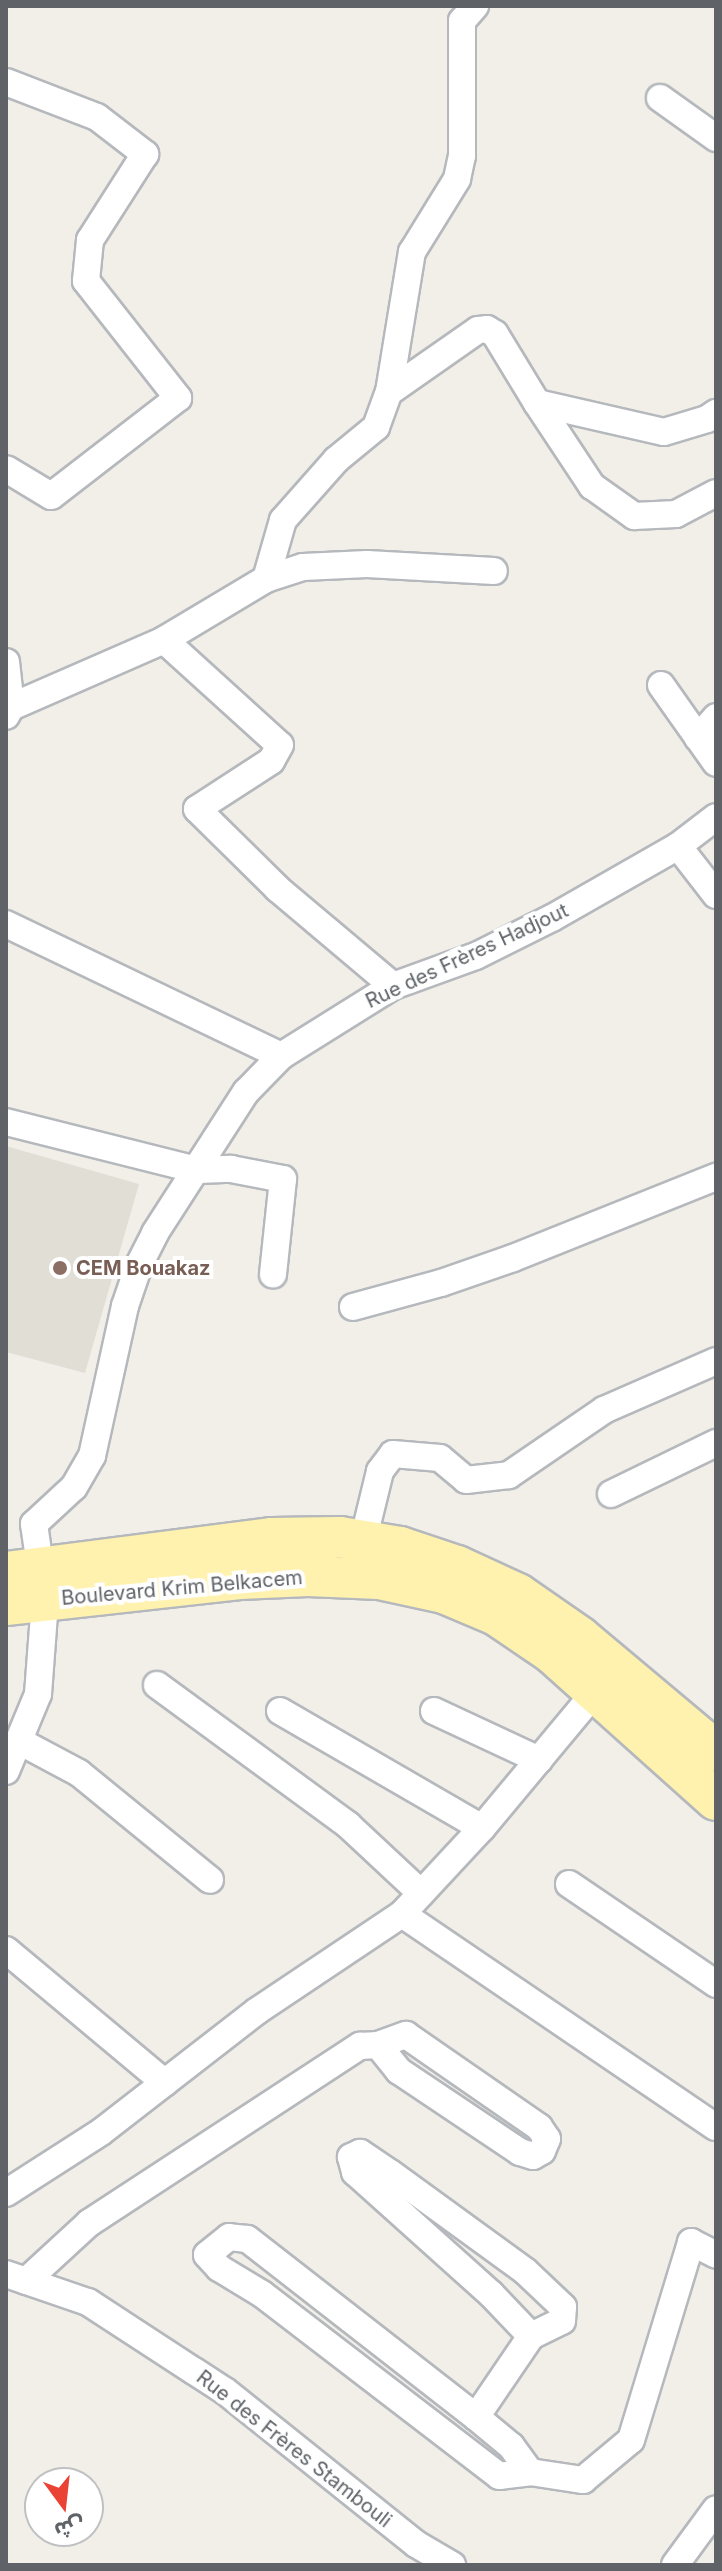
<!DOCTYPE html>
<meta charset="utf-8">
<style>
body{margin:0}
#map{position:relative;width:722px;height:2571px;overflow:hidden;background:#f1efe8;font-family:Inter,"Noto Sans Arabic",sans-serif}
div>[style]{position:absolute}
.education>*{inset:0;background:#e1ded6}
.roads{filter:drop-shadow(2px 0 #b5b8bc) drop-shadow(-2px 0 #b5b8bc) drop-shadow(0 2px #b5b8bc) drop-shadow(0 -2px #b5b8bc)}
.street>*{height:26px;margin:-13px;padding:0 13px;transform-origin:13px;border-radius:13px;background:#fff}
.primary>*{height:40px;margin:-20px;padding:0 20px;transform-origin:20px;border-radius:20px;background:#fff2af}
.dots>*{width:22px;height:22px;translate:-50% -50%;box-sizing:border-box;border:4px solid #fff;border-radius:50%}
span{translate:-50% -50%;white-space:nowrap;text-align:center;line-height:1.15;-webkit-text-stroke:8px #fff;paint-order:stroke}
.street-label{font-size:20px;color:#5f6368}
.education-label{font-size:20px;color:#785e54;font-weight:700}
.left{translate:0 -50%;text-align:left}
.frame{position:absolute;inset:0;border:8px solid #5f6368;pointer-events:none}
.north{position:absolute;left:24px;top:2467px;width:80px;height:80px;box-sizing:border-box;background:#fff;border:2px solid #bfc1c3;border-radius:50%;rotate:165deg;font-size:22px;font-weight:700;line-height:32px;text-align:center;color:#5f6368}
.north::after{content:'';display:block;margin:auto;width:28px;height:36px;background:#ea4335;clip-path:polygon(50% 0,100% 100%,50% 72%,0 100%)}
</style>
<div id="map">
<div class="education">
<div style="clip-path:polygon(6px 1146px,139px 1184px,85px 1373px,6px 1352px)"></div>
</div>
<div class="roads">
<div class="street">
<div style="left:6px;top:82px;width:97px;rotate:21deg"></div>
<div style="left:97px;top:117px;width:61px;rotate:37.6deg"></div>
<div style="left:145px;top:154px;width:102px;rotate:122.6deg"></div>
<div style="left:90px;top:240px;width:41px;rotate:95.6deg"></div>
<div style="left:86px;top:281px;width:149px;rotate:51.8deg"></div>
<div style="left:178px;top:398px;width:160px;rotate:142.3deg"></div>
<div style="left:51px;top:496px;width:52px;rotate:-149deg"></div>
<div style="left:660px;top:98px;width:69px;rotate:35.5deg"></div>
<div style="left:389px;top:392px;width:142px;rotate:-80.7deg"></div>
<div style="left:412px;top:252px;width:86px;rotate:-58.3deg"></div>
<div style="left:457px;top:179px;width:24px;rotate:-78deg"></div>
<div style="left:462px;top:156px;width:135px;rotate:-90deg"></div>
<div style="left:462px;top:21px;width:20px;rotate:-49deg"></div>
<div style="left:537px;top:403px;width:100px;rotate:56.5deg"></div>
<div style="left:592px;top:486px;width:52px;rotate:35.5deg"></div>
<div style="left:634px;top:516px;width:42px;rotate:-2.7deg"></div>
<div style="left:676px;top:514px;width:45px;rotate:-27.7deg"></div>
<div style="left:266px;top:579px;width:39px;rotate:-18deg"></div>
<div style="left:303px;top:567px;width:64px;rotate:-2.7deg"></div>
<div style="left:367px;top:564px;width:127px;rotate:3.2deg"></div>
<div style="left:164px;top:640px;width:156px;rotate:42.2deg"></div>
<div style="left:280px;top:745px;width:18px;rotate:119deg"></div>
<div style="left:271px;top:761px;width:88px;rotate:147deg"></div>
<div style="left:197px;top:809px;width:114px;rotate:44.6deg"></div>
<div style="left:278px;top:889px;width:150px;rotate:40.1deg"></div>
<div style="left:6px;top:662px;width:45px;rotate:83.7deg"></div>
<div style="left:11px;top:707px;width:10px;rotate:119deg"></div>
<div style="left:661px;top:685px;width:95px;rotate:54.8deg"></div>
<div style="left:11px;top:707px;width:167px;rotate:-23.6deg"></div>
<div style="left:164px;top:640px;width:119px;rotate:-30.9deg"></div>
<div style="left:266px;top:579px;width:61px;rotate:-73.9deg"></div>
<div style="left:283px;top:520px;width:80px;rotate:-48.5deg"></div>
<div style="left:336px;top:460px;width:52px;rotate:-39.5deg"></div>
<div style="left:376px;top:427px;width:37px;rotate:-70deg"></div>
<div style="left:389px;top:392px;width:108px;rotate:-34.9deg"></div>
<div style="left:478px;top:330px;width:9px;rotate:-6deg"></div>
<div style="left:487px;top:329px;width:9px;rotate:32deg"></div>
<div style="left:495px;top:334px;width:81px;rotate:58.7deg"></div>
<div style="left:537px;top:403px;width:130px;rotate:12.9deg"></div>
<div style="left:664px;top:432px;width:45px;rotate:-16.8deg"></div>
<div style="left:707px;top:419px;width:11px;rotate:-34deg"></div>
<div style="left:698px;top:738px;width:28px;rotate:-49deg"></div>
<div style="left:678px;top:846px;width:62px;rotate:52.2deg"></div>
<div style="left:6px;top:924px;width:305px;rotate:25.6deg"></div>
<div style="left:6px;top:1122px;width:197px;rotate:14.1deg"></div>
<div style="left:197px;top:1170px;width:34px;rotate:-2deg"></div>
<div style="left:231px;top:1169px;width:53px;rotate:10.9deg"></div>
<div style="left:283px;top:1179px;width:96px;rotate:96deg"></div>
<div style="left:353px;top:1307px;width:91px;rotate:-15.3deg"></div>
<div style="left:441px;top:1283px;width:76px;rotate:-19.1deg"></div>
<div style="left:513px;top:1258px;width:219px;rotate:-21.8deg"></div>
<div style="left:611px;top:1494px;width:117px;rotate:-25.9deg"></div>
<div style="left:363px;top:1541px;width:72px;rotate:-76.3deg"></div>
<div style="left:380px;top:1471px;width:21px;rotate:-53deg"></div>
<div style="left:393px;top:1454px;width:47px;rotate:4.9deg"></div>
<div style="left:440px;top:1458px;width:34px;rotate:40deg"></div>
<div style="left:466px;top:1480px;width:43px;rotate:-6.6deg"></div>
<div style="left:509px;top:1475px;width:115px;rotate:-34.4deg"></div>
<div style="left:604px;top:1410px;width:122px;rotate:-23.6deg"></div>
<div style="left:157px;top:1685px;width:237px;rotate:36.2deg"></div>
<div style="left:348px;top:1825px;width:100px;rotate:43deg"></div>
<div style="left:280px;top:1711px;width:233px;rotate:30.1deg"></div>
<div style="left:434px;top:1711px;width:116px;rotate:25deg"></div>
<div style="left:19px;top:1741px;width:68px;rotate:28.1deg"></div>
<div style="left:79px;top:1773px;width:169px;rotate:39.2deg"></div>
<div style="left:6px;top:1771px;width:83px;rotate:-67.4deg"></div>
<div style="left:38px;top:1694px;width:94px;rotate:-85.7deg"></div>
<div style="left:45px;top:1600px;width:77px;rotate:-98.2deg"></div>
<div style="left:34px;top:1524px;width:54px;rotate:-42.8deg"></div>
<div style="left:74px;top:1487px;width:36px;rotate:-60deg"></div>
<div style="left:92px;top:1456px;width:154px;rotate:-77.6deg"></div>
<div style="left:125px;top:1306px;width:43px;rotate:-71.1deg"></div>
<div style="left:139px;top:1265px;width:36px;rotate:-63deg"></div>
<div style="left:155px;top:1233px;width:168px;rotate:-57.2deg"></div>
<div style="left:246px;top:1092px;width:50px;rotate:-45.8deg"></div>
<div style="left:281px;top:1056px;width:132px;rotate:-32deg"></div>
<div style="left:393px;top:986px;width:88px;rotate:-19.9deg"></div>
<div style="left:476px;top:956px;width:85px;rotate:-26.6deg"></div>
<div style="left:552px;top:918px;width:145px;rotate:-29.7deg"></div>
<div style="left:678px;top:846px;width:48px;rotate:-37.3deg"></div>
<div style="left:569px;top:1884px;width:178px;rotate:34.2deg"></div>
<div style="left:402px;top:1914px;width:379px;rotate:34.2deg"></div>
<div style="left:6px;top:1950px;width:207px;rotate:39.9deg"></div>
<div style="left:6px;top:2193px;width:113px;rotate:-32.7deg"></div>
<div style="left:101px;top:2132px;width:197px;rotate:-37.8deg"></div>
<div style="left:257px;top:2011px;width:174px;rotate:-33.8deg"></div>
<div style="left:402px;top:1914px;width:117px;rotate:-47.1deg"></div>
<div style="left:482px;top:1828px;width:178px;rotate:-50.2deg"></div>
<div style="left:6px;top:2274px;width:87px;rotate:18.9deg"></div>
<div style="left:88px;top:2302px;width:126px;rotate:33.1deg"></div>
<div style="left:194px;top:2371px;width:37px;rotate:33deg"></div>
<div style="left:225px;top:2391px;width:245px;rotate:38.7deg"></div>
<div style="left:416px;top:2544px;width:42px;rotate:30.3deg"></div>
<div style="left:26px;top:2281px;width:86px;rotate:-42.6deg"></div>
<div style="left:89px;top:2223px;width:324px;rotate:-33.2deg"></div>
<div style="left:360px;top:2046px;width:18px;rotate:-3deg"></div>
<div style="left:378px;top:2045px;width:30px;rotate:-20deg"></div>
<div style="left:406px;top:2035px;width:162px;rotate:34.7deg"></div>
<div style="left:539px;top:2127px;width:14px;rotate:56deg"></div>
<div style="left:547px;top:2139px;width:13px;rotate:113deg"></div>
<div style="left:542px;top:2151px;width:10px;rotate:151deg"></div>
<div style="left:533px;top:2156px;width:14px;rotate:-163deg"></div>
<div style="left:520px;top:2152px;width:146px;rotate:-146.2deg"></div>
<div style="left:399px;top:2071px;width:33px;rotate:-129deg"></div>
<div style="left:476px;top:2417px;width:98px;rotate:-55.8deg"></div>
<div style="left:531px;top:2336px;width:34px;rotate:-26deg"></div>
<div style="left:562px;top:2321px;width:14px;rotate:-86deg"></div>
<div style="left:563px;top:2307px;width:52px;rotate:-136.5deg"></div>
<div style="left:525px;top:2271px;width:167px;rotate:-144deg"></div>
<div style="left:390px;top:2173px;width:36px;rotate:-146deg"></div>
<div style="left:360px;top:2153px;width:10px;rotate:156deg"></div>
<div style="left:351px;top:2157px;width:16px;rotate:75deg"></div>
<div style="left:355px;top:2172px;width:183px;rotate:41.9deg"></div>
<div style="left:491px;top:2294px;width:58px;rotate:46.4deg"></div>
<div style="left:530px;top:2472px;width:32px;rotate:-126deg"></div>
<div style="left:511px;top:2446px;width:45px;rotate:-140.4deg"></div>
<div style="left:476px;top:2417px;width:290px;rotate:-142.1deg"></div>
<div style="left:247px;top:2239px;width:18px;rotate:-174deg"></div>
<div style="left:229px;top:2237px;width:28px;rotate:141deg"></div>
<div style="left:207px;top:2255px;width:18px;rotate:47deg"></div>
<div style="left:219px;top:2268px;width:50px;rotate:31.2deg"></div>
<div style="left:262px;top:2294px;width:299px;rotate:37.5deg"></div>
<div style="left:499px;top:2476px;width:31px;rotate:-7deg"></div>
<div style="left:530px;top:2472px;width:54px;rotate:8.6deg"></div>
<div style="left:583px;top:2480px;width:62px;rotate:-39.8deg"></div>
<div style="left:631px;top:2440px;width:207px;rotate:-73.1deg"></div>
<div style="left:691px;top:2242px;width:28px;rotate:27deg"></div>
<div style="left:675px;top:2565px;width:69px;rotate:-53.8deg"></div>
</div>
<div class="primary">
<div style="left:6px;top:1572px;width:267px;rotate:-7.3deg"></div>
<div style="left:271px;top:1538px;width:69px;rotate:-0.8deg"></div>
<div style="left:340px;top:1537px;width:61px;rotate:9.5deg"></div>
<div style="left:400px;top:1547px;width:60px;rotate:18.4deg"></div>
<div style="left:457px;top:1566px;width:67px;rotate:24.7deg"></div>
<div style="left:518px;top:1594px;width:75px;rotate:34.7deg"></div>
<div style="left:580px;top:1637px;width:177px;rotate:40deg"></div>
<div style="left:6px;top:1605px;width:235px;rotate:-6.3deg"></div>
<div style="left:240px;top:1579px;width:68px;rotate:-2.5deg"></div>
<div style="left:308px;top:1576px;width:71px;rotate:2.4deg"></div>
<div style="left:379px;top:1579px;width:66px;rotate:12.2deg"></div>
<div style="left:444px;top:1593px;width:56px;rotate:22.9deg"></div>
<div style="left:496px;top:1615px;width:68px;rotate:34.2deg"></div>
<div style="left:552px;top:1653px;width:220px;rotate:41.9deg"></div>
</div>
</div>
<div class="dots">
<div style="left:60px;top:1268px;background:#8d6e63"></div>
</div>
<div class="street-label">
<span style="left:467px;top:956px;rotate:-25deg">Rue des Frères Hadjout</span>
<span style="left:182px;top:1588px;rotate:-5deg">Boulevard Krim Belkacem</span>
<span style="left:294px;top:2449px;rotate:38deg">Rue des Frères Stambouli</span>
</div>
<div class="education-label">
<span class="left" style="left:76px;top:1268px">CEM Bouakaz</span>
</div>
<div class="frame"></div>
<div class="north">ش</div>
</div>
